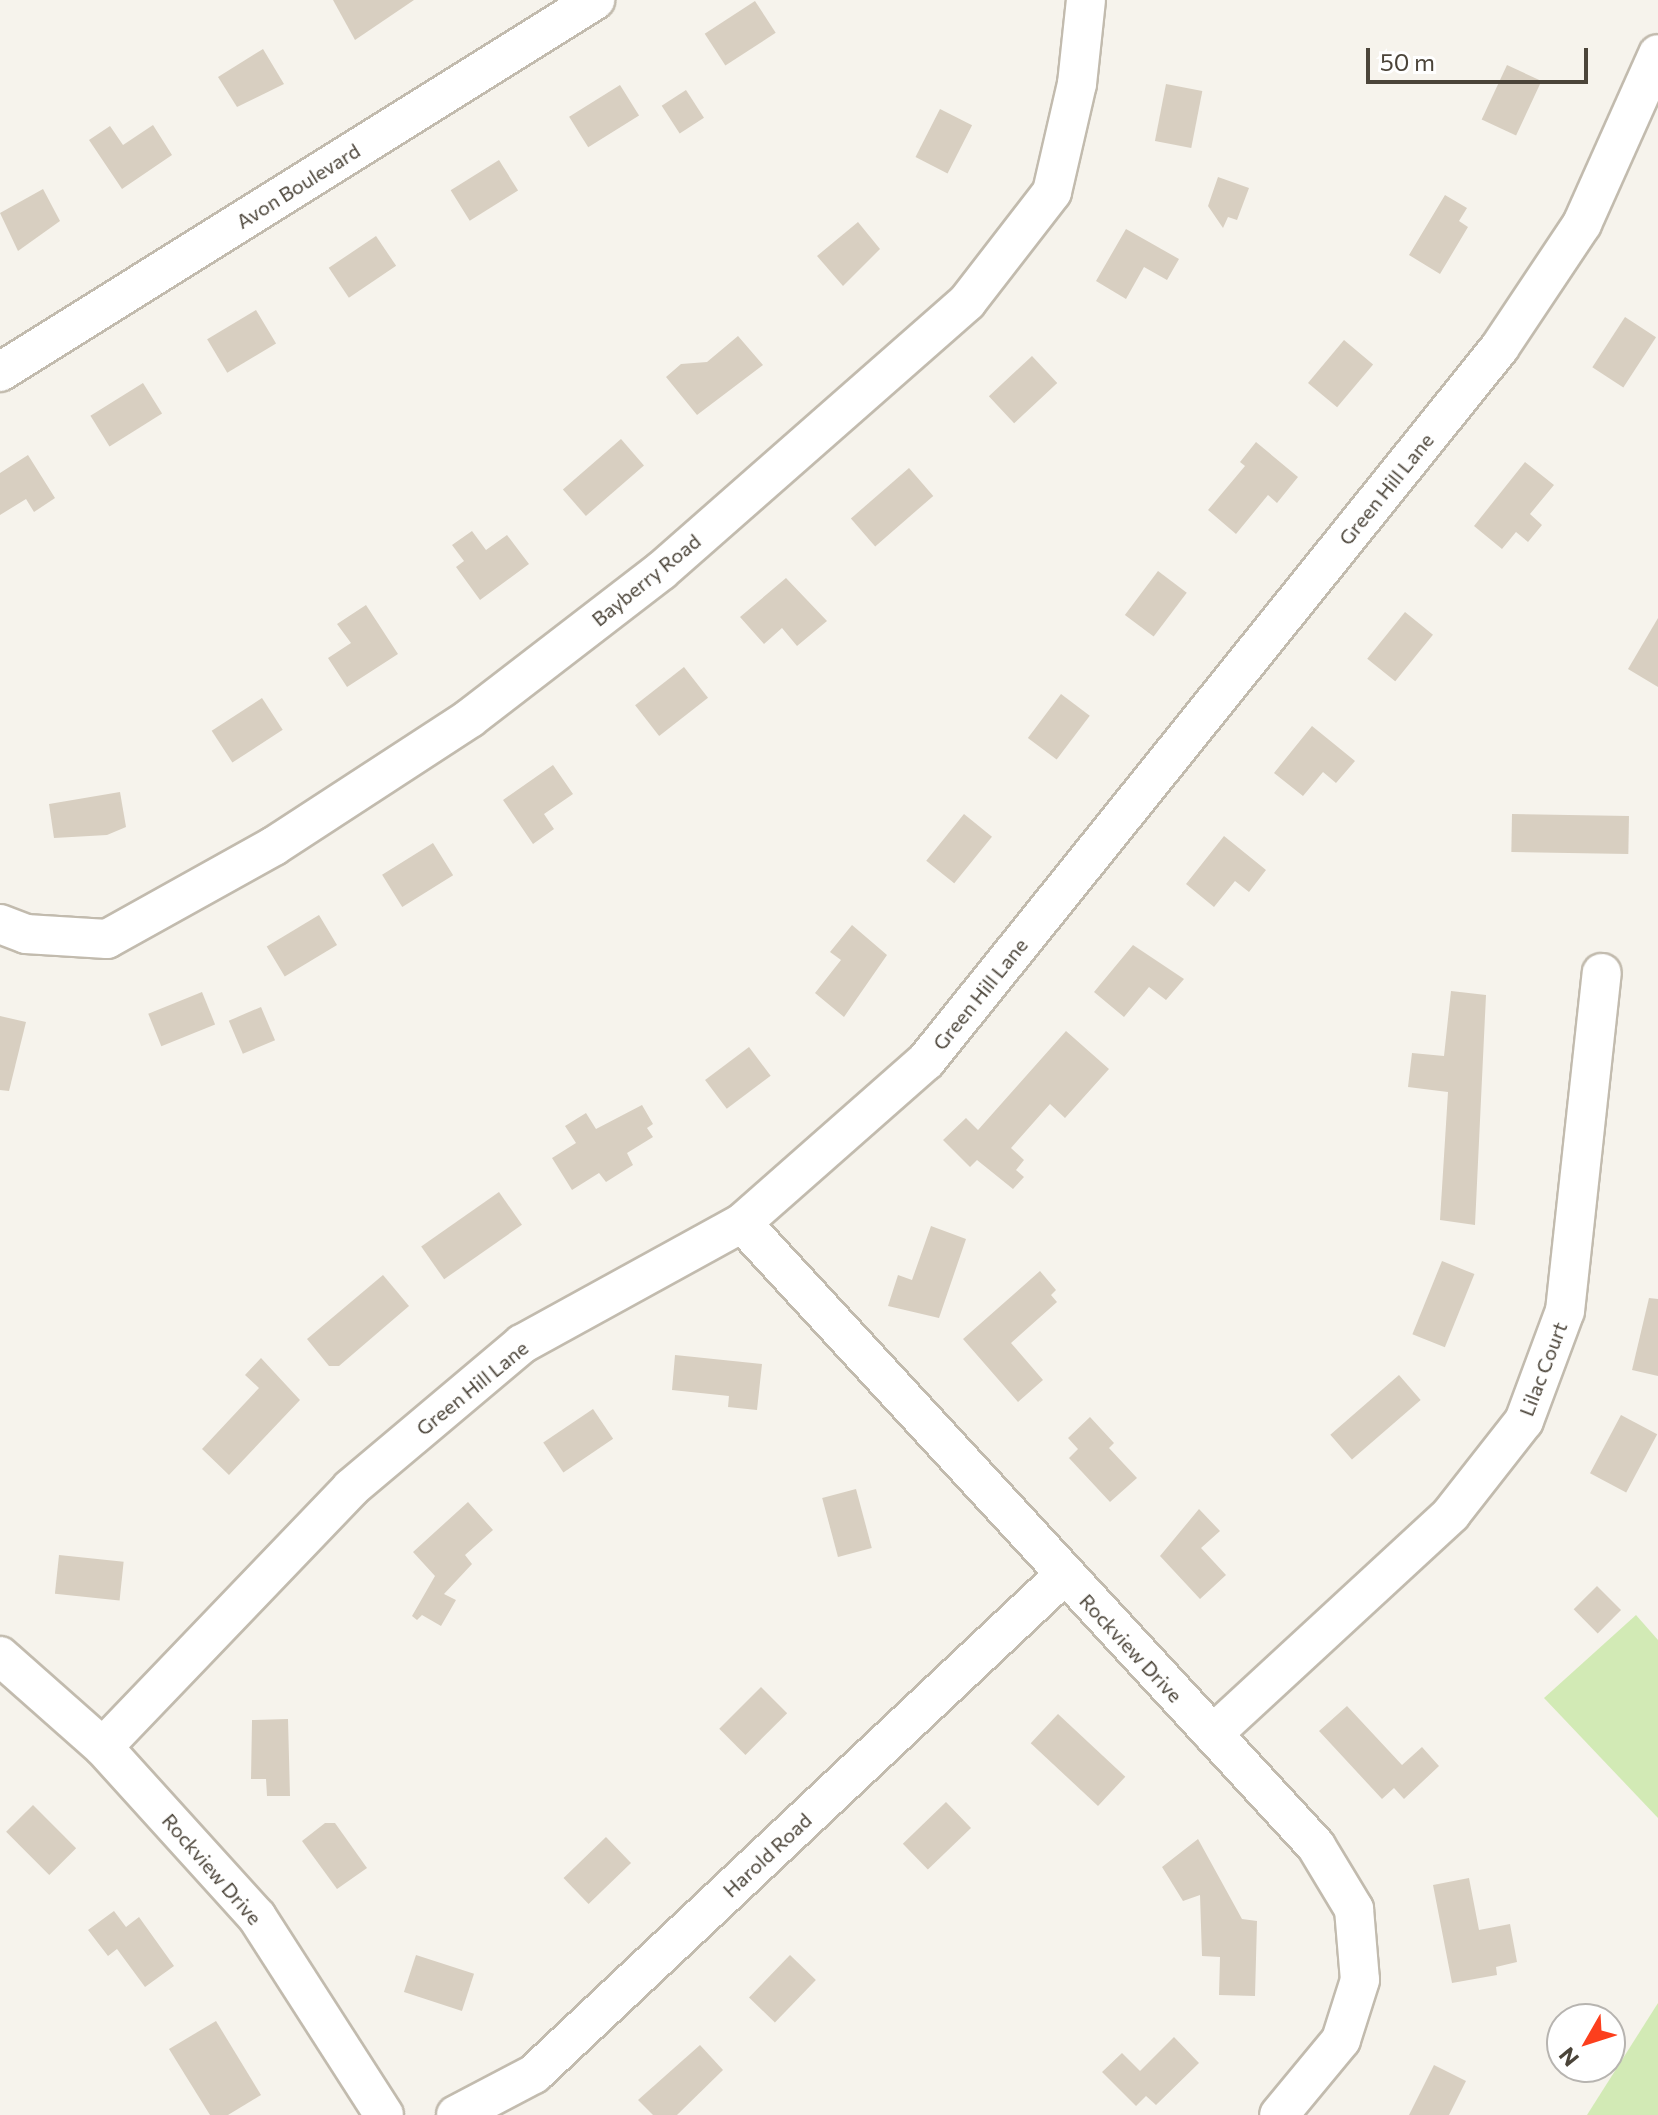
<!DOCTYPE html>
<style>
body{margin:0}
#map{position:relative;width:1658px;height:2115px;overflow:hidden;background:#f6f3ec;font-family:Commissioner,sans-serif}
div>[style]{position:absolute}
.green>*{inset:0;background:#d2eab5}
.building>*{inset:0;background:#d8cfc1;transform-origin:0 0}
.roads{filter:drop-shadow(2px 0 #c2bbae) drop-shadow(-2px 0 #c2bbae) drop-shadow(0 2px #c2bbae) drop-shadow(0 -2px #c2bbae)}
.minor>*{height:38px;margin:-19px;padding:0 19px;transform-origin:19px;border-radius:19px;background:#fff}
span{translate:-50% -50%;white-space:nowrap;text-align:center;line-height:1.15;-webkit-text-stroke:6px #fff;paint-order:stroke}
.street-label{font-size:20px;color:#4b4439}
.north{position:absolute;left:1546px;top:2003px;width:80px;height:80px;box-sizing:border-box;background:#fff;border:2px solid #b7b4b0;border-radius:50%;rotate:231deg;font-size:22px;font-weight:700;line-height:32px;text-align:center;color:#4b4439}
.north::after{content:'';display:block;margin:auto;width:28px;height:36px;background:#fc3f1d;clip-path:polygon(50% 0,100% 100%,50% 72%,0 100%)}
.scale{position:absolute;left:1366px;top:48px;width:222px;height:36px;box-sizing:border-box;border:4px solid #4b4439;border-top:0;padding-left:10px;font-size:24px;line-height:28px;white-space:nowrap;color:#4b4439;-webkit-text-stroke:6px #fff;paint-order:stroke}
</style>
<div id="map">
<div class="green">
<div style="clip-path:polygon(1636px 1615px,1658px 1640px,1658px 1818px,1544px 1698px)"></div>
<div style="clip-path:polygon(1658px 2003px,1658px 2115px,1587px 2115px)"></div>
</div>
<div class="building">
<div style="clip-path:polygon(333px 0,414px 0,355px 40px)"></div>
<div style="left:755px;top:1px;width:38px;height:60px;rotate:57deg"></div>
<div style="clip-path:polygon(263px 49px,284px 84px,237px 107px,218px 77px)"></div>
<div style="left:1507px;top:65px;width:38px;height:60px;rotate:25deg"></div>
<div style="left:1166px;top:84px;width:37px;height:58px;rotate:11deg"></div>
<div style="left:620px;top:85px;width:36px;height:60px;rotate:58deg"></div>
<div style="left:686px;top:90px;width:33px;height:29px;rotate:57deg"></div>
<div style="left:940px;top:109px;width:36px;height:54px;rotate:27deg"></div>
<div style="clip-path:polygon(153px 125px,172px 155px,122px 189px,89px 140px,110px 126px,123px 145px)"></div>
<div style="left:499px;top:160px;width:36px;height:57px;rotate:58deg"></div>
<div style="clip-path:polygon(1218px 177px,1249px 188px,1237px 220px,1228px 217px,1223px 228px,1208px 206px)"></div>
<div style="clip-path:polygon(43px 189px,60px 221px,18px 251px,0 213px)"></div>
<div style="clip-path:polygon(1445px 195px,1467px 208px,1459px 221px,1468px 227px,1440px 274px,1409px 255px)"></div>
<div style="clip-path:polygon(858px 222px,880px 249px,843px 286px,817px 256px)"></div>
<div style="clip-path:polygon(1126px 229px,1179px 259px,1167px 280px,1144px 267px,1126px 299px,1096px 281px)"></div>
<div style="left:376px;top:236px;width:36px;height:57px;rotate:56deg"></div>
<div style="left:256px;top:310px;width:39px;height:57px;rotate:59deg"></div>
<div style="left:1625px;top:317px;width:37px;height:60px;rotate:33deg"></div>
<div style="clip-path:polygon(738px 336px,763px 365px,697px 415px,666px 377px,681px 364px,707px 362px)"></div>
<div style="left:1344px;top:340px;width:38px;height:56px;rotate:40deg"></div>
<div style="left:1032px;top:356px;width:37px;height:59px;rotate:47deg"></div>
<div style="left:143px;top:383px;width:36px;height:62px;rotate:58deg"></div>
<div style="left:621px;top:439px;width:35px;height:77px;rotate:49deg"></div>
<div style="clip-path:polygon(1256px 442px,1298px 477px,1277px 503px,1268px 495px,1236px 534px,1208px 510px,1245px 466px,1240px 462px)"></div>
<div style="clip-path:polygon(28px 455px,55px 498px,34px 512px,26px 499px,0 515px,0 473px)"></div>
<div style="clip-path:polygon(1525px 462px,1554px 485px,1530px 514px,1542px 525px,1528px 542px,1516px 532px,1502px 549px,1474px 526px)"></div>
<div style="left:909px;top:468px;width:37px;height:77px;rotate:49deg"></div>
<div style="clip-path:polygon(472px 531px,486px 550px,507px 535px,529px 564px,480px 600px,456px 567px,464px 561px,452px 545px)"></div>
<div style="left:1158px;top:571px;width:36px;height:55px;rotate:37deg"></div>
<div style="clip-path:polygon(786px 578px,827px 621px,797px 646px,782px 628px,764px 644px,740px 617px)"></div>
<div style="clip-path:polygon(366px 605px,398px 654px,347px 687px,328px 658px,351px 643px,337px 624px)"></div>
<div style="left:1405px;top:612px;width:36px;height:60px;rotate:39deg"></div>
<div style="clip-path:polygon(1658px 618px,1658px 687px,1628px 669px)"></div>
<div style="left:684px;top:667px;width:39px;height:62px;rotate:52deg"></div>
<div style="left:1061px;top:694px;width:36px;height:55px;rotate:37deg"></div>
<div style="left:262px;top:698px;width:38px;height:60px;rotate:57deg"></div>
<div style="clip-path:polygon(1312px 726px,1355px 761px,1336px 783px,1323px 772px,1303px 796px,1274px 773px)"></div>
<div style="clip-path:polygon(553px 765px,573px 794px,544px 814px,554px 829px,533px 844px,503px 800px)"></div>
<div style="clip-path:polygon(120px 792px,126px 827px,107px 835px,54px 838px,49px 804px)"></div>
<div style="left:964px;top:814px;width:36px;height:60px;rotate:39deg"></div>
<div style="left:1512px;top:814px;width:117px;height:38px;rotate:1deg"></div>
<div style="clip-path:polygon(1224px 836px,1266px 870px,1249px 892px,1235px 881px,1214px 907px,1186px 884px)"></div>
<div style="left:433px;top:843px;width:38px;height:60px;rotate:58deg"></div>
<div style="left:319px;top:915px;width:35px;height:61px;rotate:59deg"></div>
<div style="clip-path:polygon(852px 925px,887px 955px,844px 1017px,815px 993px,841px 960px,830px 952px)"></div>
<div style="clip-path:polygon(1133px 945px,1184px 979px,1166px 1000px,1149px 987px,1124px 1017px,1094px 992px)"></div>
<div style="clip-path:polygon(1451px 991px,1486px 995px,1475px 1225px,1440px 1220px,1448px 1092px,1408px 1087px,1412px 1053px,1444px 1056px)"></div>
<div style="left:202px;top:992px;width:35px;height:58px;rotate:68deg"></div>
<div style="left:261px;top:1007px;width:36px;height:35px;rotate:67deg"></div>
<div style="clip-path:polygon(0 1016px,26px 1022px,9px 1091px,0 1090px)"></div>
<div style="clip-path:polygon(1066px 1031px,1109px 1069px,1065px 1118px,1050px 1104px,1011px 1148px,1024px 1160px,1016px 1170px,1024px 1177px,1013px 1189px,977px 1160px,970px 1167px,943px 1140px,966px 1118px,978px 1130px)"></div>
<div style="left:749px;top:1047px;width:36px;height:55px;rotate:53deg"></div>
<div style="clip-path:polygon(642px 1105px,653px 1124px,647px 1128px,653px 1137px,627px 1153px,633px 1165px,606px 1182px,599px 1173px,572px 1190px,552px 1158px,576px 1143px,565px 1126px,586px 1113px,596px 1129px)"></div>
<div style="left:499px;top:1192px;width:40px;height:95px;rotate:55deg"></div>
<div style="clip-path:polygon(931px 1226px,966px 1239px,939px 1318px,888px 1306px,898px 1275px,912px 1280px)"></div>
<div style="left:1442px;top:1261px;width:35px;height:79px;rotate:22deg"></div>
<div style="clip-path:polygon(1040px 1271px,1056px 1290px,1051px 1295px,1057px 1302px,1011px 1343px,1043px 1380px,1018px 1402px,963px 1339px)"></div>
<div style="clip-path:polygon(383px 1275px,409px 1306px,339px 1366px,329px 1366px,307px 1339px)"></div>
<div style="clip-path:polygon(1649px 1298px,1658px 1299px,1658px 1376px,1632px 1370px)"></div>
<div style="clip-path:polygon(675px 1355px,762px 1364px,757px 1410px,728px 1407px,729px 1396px,672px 1390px)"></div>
<div style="clip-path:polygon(261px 1358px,300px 1400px,229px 1475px,202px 1449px,259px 1388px,245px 1375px)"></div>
<div style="left:1399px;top:1375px;width:33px;height:91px;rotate:49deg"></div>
<div style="left:593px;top:1409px;width:36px;height:60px;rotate:56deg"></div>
<div style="left:1621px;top:1415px;width:41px;height:66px;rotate:28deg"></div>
<div style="clip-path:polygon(1090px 1417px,1114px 1443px,1109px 1448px,1137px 1478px,1110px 1502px,1069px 1458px,1078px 1449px,1068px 1438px)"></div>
<div style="left:856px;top:1489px;width:61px;height:35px;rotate:75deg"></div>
<div style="clip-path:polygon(468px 1502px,493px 1530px,465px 1555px,472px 1564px,444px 1594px,456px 1600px,441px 1626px,422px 1615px,417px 1620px,412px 1616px,435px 1576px,413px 1552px)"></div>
<div style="clip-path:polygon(1199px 1509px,1220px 1531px,1201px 1548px,1226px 1575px,1200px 1599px,1160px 1556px)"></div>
<div style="left:59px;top:1555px;width:65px;height:39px;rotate:6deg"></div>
<div style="left:1597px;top:1586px;width:34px;height:33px;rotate:45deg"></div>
<div style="left:761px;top:1687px;width:37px;height:59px;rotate:45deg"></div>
<div style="clip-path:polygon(1347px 1706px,1402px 1765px,1422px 1747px,1439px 1766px,1404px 1799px,1394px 1788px,1382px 1799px,1319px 1731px)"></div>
<div style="left:1058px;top:1714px;width:92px;height:40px;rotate:43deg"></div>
<div style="clip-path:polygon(288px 1719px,290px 1796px,267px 1796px,266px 1779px,251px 1779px,252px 1720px)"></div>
<div style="left:946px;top:1802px;width:36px;height:60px;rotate:46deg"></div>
<div style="left:33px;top:1805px;width:61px;height:38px;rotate:45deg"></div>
<div style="clip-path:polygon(325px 1823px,335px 1823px,367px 1868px,337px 1889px,302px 1841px)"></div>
<div style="left:606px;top:1837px;width:36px;height:59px;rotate:46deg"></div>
<div style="clip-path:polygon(1198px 1839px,1242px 1919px,1257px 1921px,1255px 1996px,1219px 1995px,1220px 1957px,1202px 1956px,1200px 1895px,1183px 1901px,1162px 1867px)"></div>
<div style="clip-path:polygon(1469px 1878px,1479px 1930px,1510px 1924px,1517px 1962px,1496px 1967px,1497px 1975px,1452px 1983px,1433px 1885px)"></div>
<div style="clip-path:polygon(114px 1911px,126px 1927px,139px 1917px,174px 1966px,145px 1987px,117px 1949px,108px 1956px,88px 1930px)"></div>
<div style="left:416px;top:1955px;width:61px;height:39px;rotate:18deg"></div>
<div style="left:790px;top:1955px;width:36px;height:59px;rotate:44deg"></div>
<div style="clip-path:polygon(216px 2021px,261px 2095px,228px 2115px,210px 2115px,169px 2049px)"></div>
<div style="clip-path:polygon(1174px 2037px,1199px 2063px,1156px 2105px,1146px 2096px,1136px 2106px,1102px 2072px,1122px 2053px,1140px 2071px)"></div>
<div style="clip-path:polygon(700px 2045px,723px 2070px,677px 2115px,653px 2115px,638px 2100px)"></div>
<div style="clip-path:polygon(1434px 2065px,1466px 2081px,1449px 2115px,1409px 2115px)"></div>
</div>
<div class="roads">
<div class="minor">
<div style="left:0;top:372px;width:702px;rotate:-32.01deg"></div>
<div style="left:0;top:924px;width:28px;rotate:21deg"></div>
<div style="left:26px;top:934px;width:81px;rotate:3.5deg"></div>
<div style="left:107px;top:939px;width:191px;rotate:-29.1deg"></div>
<div style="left:274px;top:846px;width:234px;rotate:-33.1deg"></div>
<div style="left:470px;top:718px;width:241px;rotate:-37.6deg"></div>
<div style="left:661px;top:571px;width:407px;rotate:-41.3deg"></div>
<div style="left:967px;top:302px;width:139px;rotate:-52.3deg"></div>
<div style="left:1052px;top:192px;width:111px;rotate:-77deg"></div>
<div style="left:1077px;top:84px;width:84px;rotate:-83.9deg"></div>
<div style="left:742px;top:1223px;width:847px;rotate:47.34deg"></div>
<div style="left:1316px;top:1846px;width:74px;rotate:58.9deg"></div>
<div style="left:1354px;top:1909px;width:71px;rotate:85.2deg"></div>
<div style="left:1360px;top:1980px;width:63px;rotate:107.6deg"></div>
<div style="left:1341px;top:2040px;width:97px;rotate:129.6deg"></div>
<div style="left:0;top:1656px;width:137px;rotate:41.5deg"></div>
<div style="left:103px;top:1747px;width:229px;rotate:47.8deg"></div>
<div style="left:257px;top:1917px;width:235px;rotate:57.3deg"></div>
<div style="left:1213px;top:1734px;width:324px;rotate:-42.7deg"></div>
<div style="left:1451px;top:1514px;width:118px;rotate:-51.9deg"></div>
<div style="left:1524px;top:1421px;width:117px;rotate:-69.6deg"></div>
<div style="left:1565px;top:1311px;width:340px;rotate:-83.8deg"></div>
<div style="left:103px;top:1747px;width:359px;rotate:-46.2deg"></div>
<div style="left:351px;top:1488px;width:224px;rotate:-40.1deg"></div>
<div style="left:522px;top:1344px;width:251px;rotate:-28.8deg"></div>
<div style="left:742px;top:1223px;width:245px;rotate:-41.4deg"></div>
<div style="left:926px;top:1061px;width:916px;rotate:-51.2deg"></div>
<div style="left:1500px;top:347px;width:148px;rotate:-56.3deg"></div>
<div style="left:1582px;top:224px;width:186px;rotate:-65.9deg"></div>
<div style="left:456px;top:2115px;width:88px;rotate:-27.7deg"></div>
<div style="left:534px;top:2074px;width:728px;rotate:-43.27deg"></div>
</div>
</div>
<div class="street-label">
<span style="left:298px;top:186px;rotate:-32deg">Avon Boulevard</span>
<span style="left:1386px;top:489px;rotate:-51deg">Green Hill Lane</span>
<span style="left:646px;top:580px;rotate:-39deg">Bayberry Road</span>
<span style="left:980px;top:994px;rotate:-51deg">Green Hill Lane</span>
<span style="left:1543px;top:1369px;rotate:-69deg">Lilac Court</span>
<span style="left:472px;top:1388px;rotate:-39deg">Green Hill Lane</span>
<span style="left:1131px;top:1648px;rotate:47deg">Rockview Drive</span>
<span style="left:767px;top:1855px;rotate:-43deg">Harold Road</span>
<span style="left:212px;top:1869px;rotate:49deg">Rockview Drive</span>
</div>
<div class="north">N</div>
<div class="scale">50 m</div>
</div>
